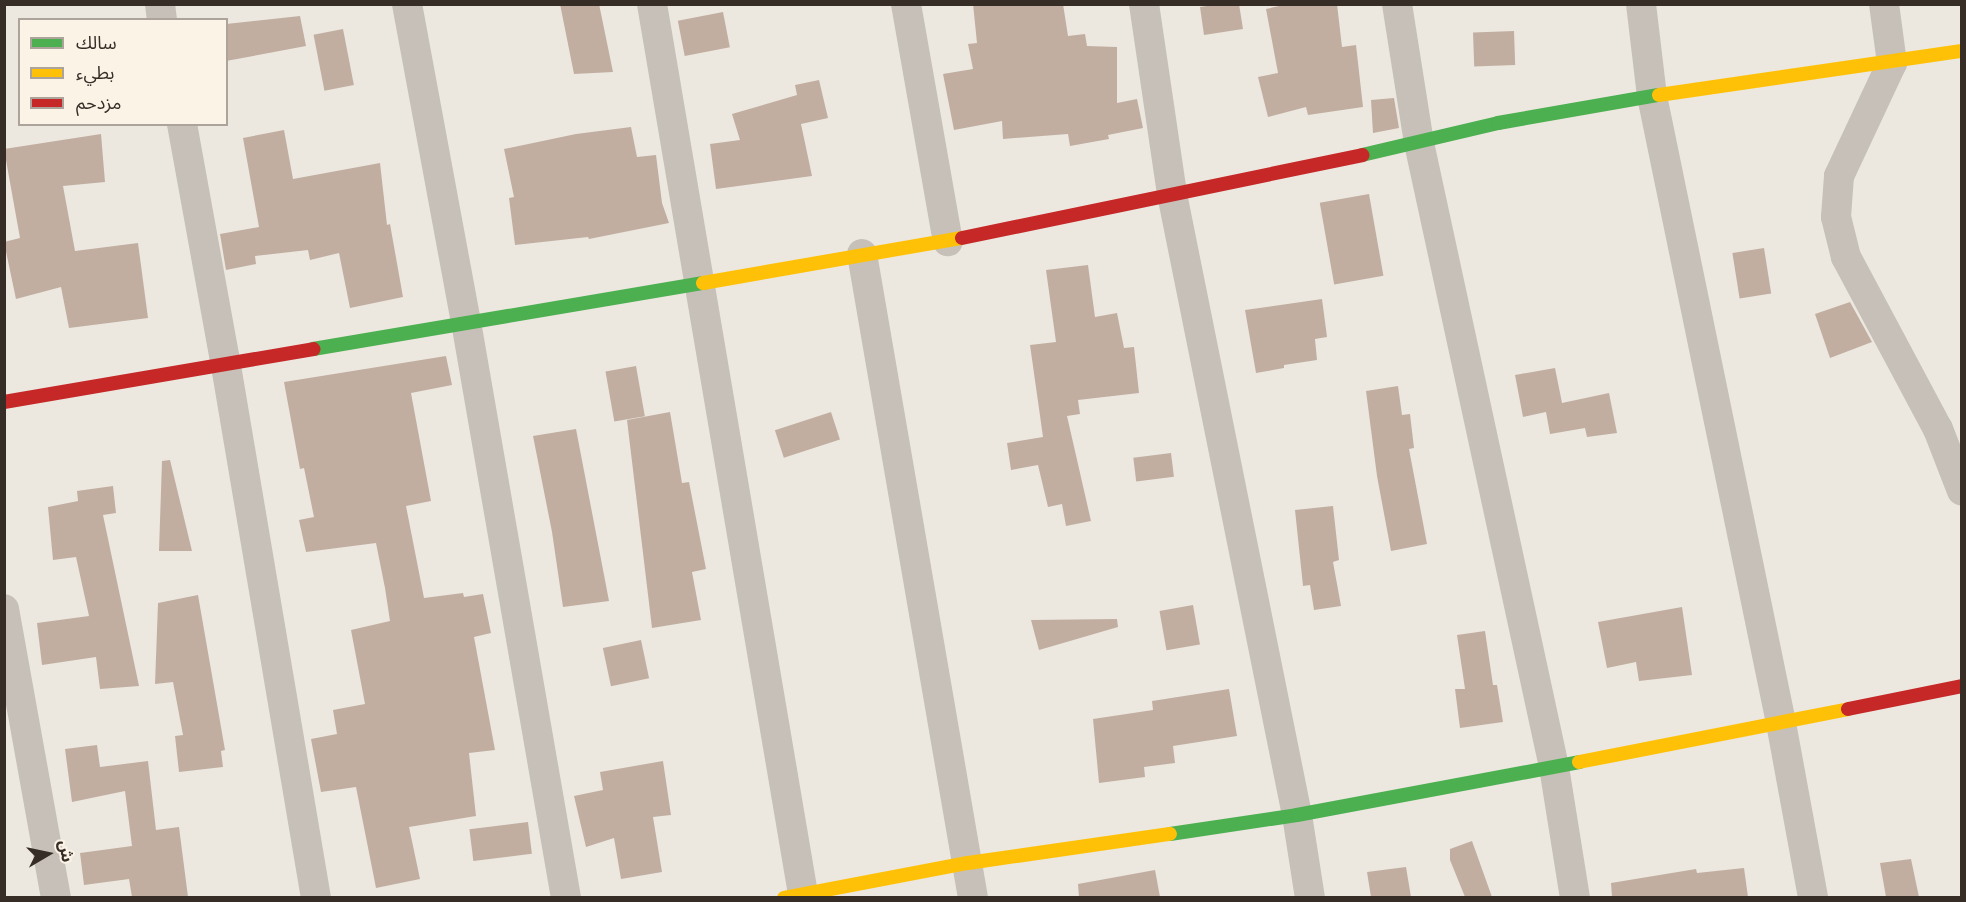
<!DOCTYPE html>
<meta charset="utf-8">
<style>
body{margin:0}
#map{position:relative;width:1966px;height:902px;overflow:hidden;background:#ece8e0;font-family:"Work Sans","Noto Sans Arabic",sans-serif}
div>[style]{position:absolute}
.building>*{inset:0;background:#c1aea1;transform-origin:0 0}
.street>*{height:30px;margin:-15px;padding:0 15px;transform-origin:15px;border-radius:15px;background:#c6c0b8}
.fast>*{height:14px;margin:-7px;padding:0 7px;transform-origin:7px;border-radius:7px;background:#4caf50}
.slow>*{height:14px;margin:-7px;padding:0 7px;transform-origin:7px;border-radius:7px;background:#ffc107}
.jam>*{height:14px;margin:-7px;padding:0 7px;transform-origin:7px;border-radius:7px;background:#c62828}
span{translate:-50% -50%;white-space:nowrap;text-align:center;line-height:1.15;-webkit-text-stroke:5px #faf3e6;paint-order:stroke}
.frame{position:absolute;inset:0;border:6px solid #372d27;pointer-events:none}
.legend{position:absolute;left:18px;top:18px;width:210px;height:108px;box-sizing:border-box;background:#faf3e6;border:2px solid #aca49a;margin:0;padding:8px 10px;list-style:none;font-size:18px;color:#372d27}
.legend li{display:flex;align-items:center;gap:12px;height:30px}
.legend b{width:30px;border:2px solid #aca49a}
.north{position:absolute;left:18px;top:824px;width:60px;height:60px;-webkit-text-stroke:4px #faf3e6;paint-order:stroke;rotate:81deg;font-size:16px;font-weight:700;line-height:24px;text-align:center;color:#372d27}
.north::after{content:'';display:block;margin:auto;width:21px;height:27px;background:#372d27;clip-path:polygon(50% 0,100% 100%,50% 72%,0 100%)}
</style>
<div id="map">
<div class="building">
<div style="clip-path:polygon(560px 4px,599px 4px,613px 72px,574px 74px)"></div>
<div style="clip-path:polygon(973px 4px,1063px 4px,1068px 36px,1085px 34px,1087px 46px,1117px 47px,1117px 103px,1137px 99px,1143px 128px,1108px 135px,1109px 139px,1070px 146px,1068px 134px,1003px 139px,1002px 121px,954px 130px,943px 74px,973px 69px,968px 44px,977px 43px)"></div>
<div style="clip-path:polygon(1220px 4px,1239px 4px,1243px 29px,1204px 35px,1200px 7px)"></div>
<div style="clip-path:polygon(1288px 4px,1337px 4px,1342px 47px,1356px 45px,1363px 107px,1308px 115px,1306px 107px,1268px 117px,1258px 77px,1278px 73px,1266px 9px)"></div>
<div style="left:723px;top:12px;width:36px;height:46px;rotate:79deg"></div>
<div style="clip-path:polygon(300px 16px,306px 46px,226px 61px,226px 24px)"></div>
<div style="left:343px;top:29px;width:57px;height:30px;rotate:79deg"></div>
<div style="left:1514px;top:31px;width:34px;height:41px;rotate:88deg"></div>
<div style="clip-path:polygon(819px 80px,828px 118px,801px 124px,812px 176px,716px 189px,710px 144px,740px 140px,732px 114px,797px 95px,795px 85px)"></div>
<div style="clip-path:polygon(1394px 98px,1399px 128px,1373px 133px,1371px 100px)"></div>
<div style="clip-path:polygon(631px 127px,637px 157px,656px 155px,662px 203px,669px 223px,589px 239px,588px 237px,515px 245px,509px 198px,514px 197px,504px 149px,576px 134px)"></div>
<div style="clip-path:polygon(284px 130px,293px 179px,380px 163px,387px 225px,390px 224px,403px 297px,350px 308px,339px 253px,310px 260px,308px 250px,255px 256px,256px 264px,226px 270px,220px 234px,259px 227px,243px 138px)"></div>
<div style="clip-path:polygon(101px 134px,105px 182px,63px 186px,75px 251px,138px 243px,148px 318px,69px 328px,61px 287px,16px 299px,4px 242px,20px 238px,4px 149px)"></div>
<div style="left:1369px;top:194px;width:83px;height:50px;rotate:80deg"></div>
<div style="left:1764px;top:248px;width:46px;height:32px;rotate:81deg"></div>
<div style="clip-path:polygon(1088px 265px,1095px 317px,1117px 313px,1124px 348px,1134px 347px,1139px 393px,1078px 400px,1080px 414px,1067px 416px,1091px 521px,1066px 526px,1062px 504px,1048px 507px,1038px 465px,1011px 470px,1007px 443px,1043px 437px,1030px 345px,1056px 342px,1046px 270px)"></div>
<div style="clip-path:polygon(1322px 299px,1327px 337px,1315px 339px,1317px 360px,1284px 365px,1284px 368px,1256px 373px,1245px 310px)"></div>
<div style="clip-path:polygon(1850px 302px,1872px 342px,1830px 358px,1815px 314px)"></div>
<div style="clip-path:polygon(446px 356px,452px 385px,411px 393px,431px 501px,406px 506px,424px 598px,463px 593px,464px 597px,483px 594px,491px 633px,474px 637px,495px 750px,469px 753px,476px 816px,409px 827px,420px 879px,376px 888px,356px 787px,321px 792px,311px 739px,337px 734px,333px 710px,365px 704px,351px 630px,390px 621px,385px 588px,376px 543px,306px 552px,299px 520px,314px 517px,304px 468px,300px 469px,284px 382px)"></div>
<div style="left:636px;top:366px;width:51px;height:31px;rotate:80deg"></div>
<div style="clip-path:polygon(1555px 368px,1562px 403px,1609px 393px,1617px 433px,1587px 437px,1585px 428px,1550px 434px,1546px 412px,1523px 417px,1515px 375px)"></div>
<div style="clip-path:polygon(1398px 386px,1402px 415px,1410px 414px,1414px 448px,1409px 449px,1427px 544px,1391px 551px,1377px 476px,1366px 391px)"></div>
<div style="clip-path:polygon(670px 412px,682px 483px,689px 482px,706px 569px,692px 572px,701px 620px,652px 628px,627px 420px)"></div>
<div style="left:831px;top:412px;width:29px;height:59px;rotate:72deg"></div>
<div style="clip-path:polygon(576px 429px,609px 601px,563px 607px,552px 532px,533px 436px)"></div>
<div style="left:1171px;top:453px;width:24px;height:38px;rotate:83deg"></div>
<div style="clip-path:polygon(170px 460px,192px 551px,159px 551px,162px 461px)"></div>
<div style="clip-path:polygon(113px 486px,116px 513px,103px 515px,139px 686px,100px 689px,96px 657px,42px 665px,37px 623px,89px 616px,76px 557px,53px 560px,48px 507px,78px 501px,77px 491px)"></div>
<div style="clip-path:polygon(1333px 506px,1339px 560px,1333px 562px,1341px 606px,1314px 610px,1310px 585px,1303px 586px,1295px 510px)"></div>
<div style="clip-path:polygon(198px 595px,225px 750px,221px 751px,223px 767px,179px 772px,175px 736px,183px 735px,173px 682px,155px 684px,158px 603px)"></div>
<div style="left:1193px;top:605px;width:40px;height:34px;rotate:80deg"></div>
<div style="clip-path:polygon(1682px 607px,1692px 675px,1639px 681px,1636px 662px,1607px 668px,1598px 622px)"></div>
<div style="clip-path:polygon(1117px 619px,1118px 627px,1039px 650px,1031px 620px)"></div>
<div style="clip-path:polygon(1485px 631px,1493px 685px,1497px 685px,1503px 722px,1460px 728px,1455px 689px,1465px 689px,1457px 635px)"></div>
<div style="left:641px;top:640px;width:39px;height:39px;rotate:78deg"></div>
<div style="clip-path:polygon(1229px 689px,1237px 736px,1173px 746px,1175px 763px,1144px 767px,1145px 777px,1099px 783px,1093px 719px,1153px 710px,1152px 701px)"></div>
<div style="clip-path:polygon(97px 745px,100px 767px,148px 761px,156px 830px,179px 827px,188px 897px,132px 897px,129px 879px,84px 885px,80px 853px,132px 846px,125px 791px,72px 802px,65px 749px)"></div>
<div style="clip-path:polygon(663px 761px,671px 815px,653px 817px,662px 872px,621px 879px,614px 838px,586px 847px,574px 796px,603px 790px,600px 772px)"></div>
<div style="left:528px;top:822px;width:32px;height:59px;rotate:83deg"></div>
<div style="clip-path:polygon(1472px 841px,1492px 897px,1465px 897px,1450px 860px,1450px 849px)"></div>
<div style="clip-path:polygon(1911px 859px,1919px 897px,1886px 897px,1880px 863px)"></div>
<div style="clip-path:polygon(1406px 867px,1411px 897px,1371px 897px,1367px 872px)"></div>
<div style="clip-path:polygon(1744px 868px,1748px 897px,1612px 897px,1611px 883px,1696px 869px,1697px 873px)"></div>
<div style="clip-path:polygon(1155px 870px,1160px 897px,1079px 897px,1078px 884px)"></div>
</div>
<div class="street">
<div style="left:160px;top:4px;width:16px;rotate:83deg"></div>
<div style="left:407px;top:4px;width:323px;rotate:79.5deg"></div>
<div style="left:466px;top:322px;width:585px;rotate:80.15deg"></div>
<div style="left:652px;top:4px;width:903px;rotate:80.37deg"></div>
<div style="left:906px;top:4px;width:241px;rotate:80deg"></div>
<div style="left:1144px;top:4px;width:192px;rotate:81.6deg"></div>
<div style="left:1172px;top:194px;width:633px;rotate:78.62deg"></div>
<div style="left:1297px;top:815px;width:84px;rotate:81.1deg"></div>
<div style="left:1397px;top:4px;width:141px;rotate:81deg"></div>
<div style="left:1419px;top:143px;width:638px;rotate:77.79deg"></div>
<div style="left:1554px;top:767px;width:133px;rotate:80.9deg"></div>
<div style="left:1641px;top:4px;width:93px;rotate:83.2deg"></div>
<div style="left:1652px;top:96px;width:640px;rotate:78.37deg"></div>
<div style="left:1781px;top:723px;width:178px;rotate:79.6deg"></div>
<div style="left:1884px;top:4px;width:60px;rotate:82.3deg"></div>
<div style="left:1892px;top:63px;width:125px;rotate:115.1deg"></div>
<div style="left:1839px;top:176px;width:41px;rotate:94.2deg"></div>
<div style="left:1836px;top:217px;width:41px;rotate:76deg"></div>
<div style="left:1846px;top:257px;width:195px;rotate:61.9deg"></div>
<div style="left:1938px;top:429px;width:66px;rotate:68.8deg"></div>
<div style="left:182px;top:124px;width:246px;rotate:79.7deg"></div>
<div style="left:226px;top:366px;width:540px;rotate:80.4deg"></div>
<div style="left:862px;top:254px;width:653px;rotate:80.22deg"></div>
<div style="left:4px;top:609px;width:294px;rotate:79.8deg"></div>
</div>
<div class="fast">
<div style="left:1362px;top:155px;width:140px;rotate:-13.2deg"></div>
<div style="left:1498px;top:123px;width:163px;rotate:-9.9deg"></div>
<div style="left:313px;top:349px;width:396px;rotate:-9.6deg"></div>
<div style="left:1170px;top:834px;width:128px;rotate:-8.5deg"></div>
<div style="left:1297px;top:815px;width:287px;rotate:-10.6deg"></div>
</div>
<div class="slow">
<div style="left:1659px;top:95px;width:306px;rotate:-8.3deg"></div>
<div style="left:703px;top:283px;width:263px;rotate:-9.9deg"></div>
<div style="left:1579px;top:762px;width:274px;rotate:-11.1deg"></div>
<div style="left:784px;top:898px;width:187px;rotate:-10.8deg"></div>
<div style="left:968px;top:863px;width:204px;rotate:-8.2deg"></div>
</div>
<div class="jam">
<div style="left:962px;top:238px;width:409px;rotate:-11.7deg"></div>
<div style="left:4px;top:402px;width:314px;rotate:-9.7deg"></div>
<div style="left:1848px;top:709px;width:116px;rotate:-11.4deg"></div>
</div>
<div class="frame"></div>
<ul class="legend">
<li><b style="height:8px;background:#4caf50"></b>سالك</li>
<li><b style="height:8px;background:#ffc107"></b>بطيء</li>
<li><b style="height:8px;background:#c62828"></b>مزدحم</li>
</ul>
<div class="north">ش</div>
</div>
